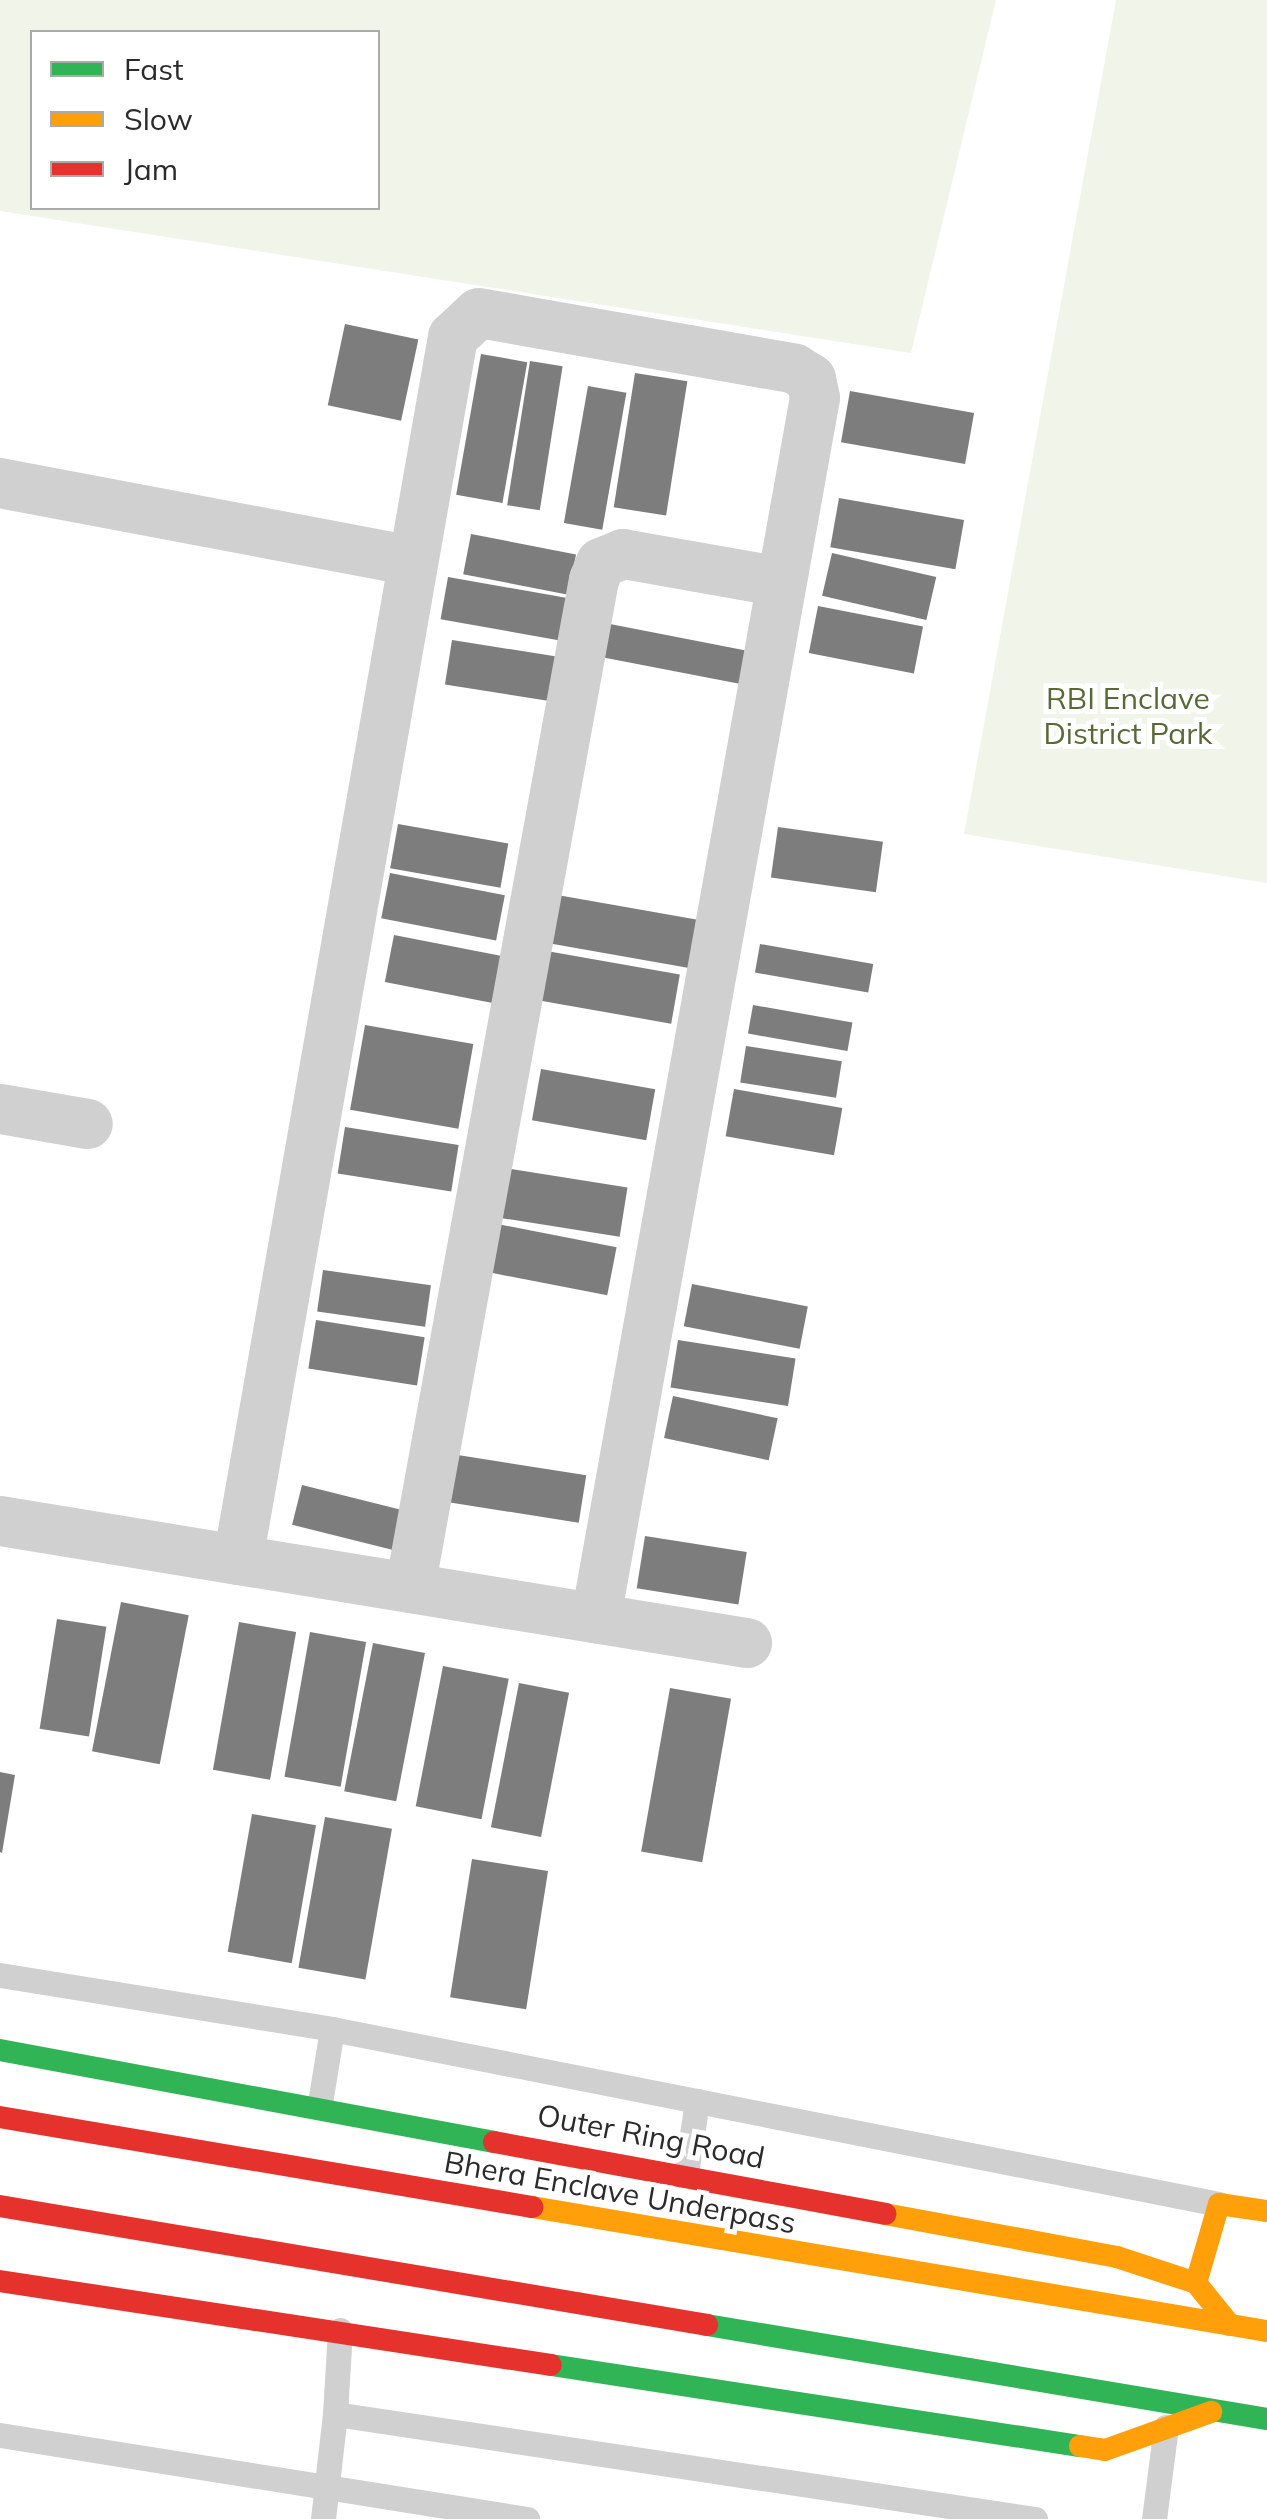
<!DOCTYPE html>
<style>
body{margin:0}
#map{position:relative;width:1267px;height:2519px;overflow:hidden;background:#fff;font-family:Mulish,sans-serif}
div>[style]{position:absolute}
.green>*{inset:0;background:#f1f4e9}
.building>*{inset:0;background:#7d7d7d;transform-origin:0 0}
.lane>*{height:25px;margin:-12.5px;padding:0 12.5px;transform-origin:12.5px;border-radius:12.5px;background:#d0d0d0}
.street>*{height:50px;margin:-25px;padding:0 25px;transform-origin:25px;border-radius:25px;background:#d0d0d0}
.fast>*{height:22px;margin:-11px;padding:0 11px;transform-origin:11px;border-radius:11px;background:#30b455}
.slow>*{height:22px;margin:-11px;padding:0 11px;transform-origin:11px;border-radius:11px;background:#ff9f0a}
.jam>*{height:22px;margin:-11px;padding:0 11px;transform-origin:11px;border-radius:11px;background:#e5322d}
span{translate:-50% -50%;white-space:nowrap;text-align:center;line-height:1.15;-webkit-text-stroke:10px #fff;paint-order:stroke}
.park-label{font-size:30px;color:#586936}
.street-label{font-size:30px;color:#2b2b2b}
.legend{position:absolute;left:30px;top:30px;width:350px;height:180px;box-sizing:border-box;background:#fff;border:2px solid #aaa;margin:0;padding:12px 18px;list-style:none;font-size:30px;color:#2b2b2b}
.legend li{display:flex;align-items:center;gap:20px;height:50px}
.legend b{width:50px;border:2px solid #aaa}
</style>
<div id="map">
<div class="green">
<div style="clip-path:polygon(evenodd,0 0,996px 0,911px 353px,0 211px,0 0,378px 32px,378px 208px,32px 208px,32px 32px,378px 32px)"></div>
<div style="clip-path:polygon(1116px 0,1267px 0,1267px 883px,964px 834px)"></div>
</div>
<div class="building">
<div style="left:345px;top:324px;width:75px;height:83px;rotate:12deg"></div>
<div style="left:481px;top:354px;width:47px;height:143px;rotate:10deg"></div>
<div style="left:530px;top:361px;width:33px;height:146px;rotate:9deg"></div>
<div style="left:635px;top:373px;width:53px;height:136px;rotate:9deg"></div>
<div style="left:588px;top:386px;width:39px;height:139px;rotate:10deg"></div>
<div style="left:850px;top:391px;width:126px;height:52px;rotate:10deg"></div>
<div style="left:839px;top:498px;width:127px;height:50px;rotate:10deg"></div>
<div style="left:471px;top:534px;width:107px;height:41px;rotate:11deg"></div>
<div style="left:832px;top:553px;width:107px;height:44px;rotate:13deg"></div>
<div style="left:448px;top:577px;width:124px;height:43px;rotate:10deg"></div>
<div style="left:818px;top:606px;width:107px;height:48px;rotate:11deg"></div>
<div style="left:610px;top:624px;width:141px;height:34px;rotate:11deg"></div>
<div style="left:452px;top:640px;width:109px;height:45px;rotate:9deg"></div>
<div style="left:398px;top:824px;width:112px;height:45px;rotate:10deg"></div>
<div style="left:778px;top:827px;width:106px;height:51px;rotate:8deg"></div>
<div style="left:390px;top:873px;width:117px;height:46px;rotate:11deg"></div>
<div style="left:546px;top:893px;width:154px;height:49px;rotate:10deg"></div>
<div style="left:394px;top:935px;width:115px;height:48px;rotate:11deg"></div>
<div style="left:760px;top:944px;width:115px;height:29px;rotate:10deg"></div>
<div style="left:541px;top:950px;width:141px;height:50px;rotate:10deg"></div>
<div style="left:753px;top:1005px;width:101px;height:29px;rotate:10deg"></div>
<div style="left:365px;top:1025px;width:110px;height:86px;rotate:10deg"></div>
<div style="left:746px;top:1046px;width:97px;height:37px;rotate:9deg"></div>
<div style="left:541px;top:1069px;width:116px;height:52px;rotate:10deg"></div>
<div style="left:734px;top:1089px;width:110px;height:48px;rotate:10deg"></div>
<div style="left:345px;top:1127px;width:115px;height:47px;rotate:9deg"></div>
<div style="left:505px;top:1168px;width:124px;height:50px;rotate:9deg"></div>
<div style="left:487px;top:1222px;width:132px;height:49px;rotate:11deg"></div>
<div style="left:323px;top:1270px;width:109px;height:42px;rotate:8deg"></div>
<div style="left:692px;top:1284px;width:118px;height:43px;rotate:11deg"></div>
<div style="left:316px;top:1320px;width:110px;height:49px;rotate:9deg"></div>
<div style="left:678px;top:1340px;width:119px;height:48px;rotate:9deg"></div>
<div style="left:673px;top:1396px;width:107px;height:43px;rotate:12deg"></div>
<div style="left:445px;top:1453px;width:143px;height:48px;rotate:9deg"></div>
<div style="left:302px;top:1485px;width:104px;height:41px;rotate:14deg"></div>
<div style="left:645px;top:1536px;width:103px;height:53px;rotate:9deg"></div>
<div style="left:121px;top:1602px;width:69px;height:152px;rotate:11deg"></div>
<div style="left:57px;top:1619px;width:50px;height:111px;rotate:9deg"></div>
<div style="left:239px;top:1622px;width:58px;height:150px;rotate:10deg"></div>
<div style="left:310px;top:1632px;width:57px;height:147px;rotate:10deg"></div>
<div style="left:373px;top:1643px;width:53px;height:151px;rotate:11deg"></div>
<div style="left:443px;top:1666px;width:67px;height:143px;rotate:11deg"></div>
<div style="left:519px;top:1683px;width:51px;height:147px;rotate:11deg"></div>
<div style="left:670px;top:1688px;width:62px;height:166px;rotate:10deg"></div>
<div style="clip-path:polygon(0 1772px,15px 1775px,2px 1853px,0 1852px)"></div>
<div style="left:252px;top:1814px;width:65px;height:140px;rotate:10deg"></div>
<div style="left:325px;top:1817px;width:68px;height:153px;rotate:10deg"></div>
<div style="left:472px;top:1859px;width:77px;height:140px;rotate:9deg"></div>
</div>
<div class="lane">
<div style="left:0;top:1975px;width:336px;rotate:9.2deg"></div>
<div style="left:320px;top:2103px;width:75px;rotate:-80.8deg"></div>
<div style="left:332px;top:2029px;width:904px;rotate:11.16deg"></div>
<div style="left:686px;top:2174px;width:74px;rotate:-81.4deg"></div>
<div style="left:340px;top:2330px;width:84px;rotate:93.4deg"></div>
<div style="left:335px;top:2414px;width:708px;rotate:8.53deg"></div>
<div style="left:0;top:2435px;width:534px;rotate:9.06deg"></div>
<div style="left:323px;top:2519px;width:106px;rotate:-83.5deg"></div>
<div style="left:1154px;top:2519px;width:93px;rotate:-82.6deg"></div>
</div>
<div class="street">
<div style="left:0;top:483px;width:420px;rotate:10.7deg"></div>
<div style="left:0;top:1109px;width:89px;rotate:9.7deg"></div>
<div style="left:0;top:1521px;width:757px;rotate:9.28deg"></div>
<div style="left:238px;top:1560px;width:1242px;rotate:-80.03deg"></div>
<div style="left:453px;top:337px;width:35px;rotate:-43deg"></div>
<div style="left:479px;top:313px;width:321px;rotate:10deg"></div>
<div style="left:795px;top:369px;width:19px;rotate:32deg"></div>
<div style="left:811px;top:379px;width:19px;rotate:78deg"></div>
<div style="left:815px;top:398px;width:1240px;rotate:100.18deg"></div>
<div style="left:410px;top:1588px;width:1025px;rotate:-79.66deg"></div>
<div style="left:594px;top:580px;width:18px;rotate:-68deg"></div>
<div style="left:601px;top:563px;width:24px;rotate:-22deg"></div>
<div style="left:623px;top:554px;width:161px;rotate:10deg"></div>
</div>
<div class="fast">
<div style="left:0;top:2050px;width:502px;rotate:10.55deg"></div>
<div style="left:707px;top:2325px;width:568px;rotate:9.53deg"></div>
<div style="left:551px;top:2365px;width:535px;rotate:8.71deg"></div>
</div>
<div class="slow">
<div style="left:532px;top:2207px;width:745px;rotate:9.58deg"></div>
<div style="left:885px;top:2214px;width:236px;rotate:10.5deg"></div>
<div style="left:1117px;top:2257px;width:83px;rotate:18.2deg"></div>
<div style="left:1196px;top:2283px;width:54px;rotate:51deg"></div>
<div style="left:1196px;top:2283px;width:82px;rotate:-73.8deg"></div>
<div style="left:1219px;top:2204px;width:49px;rotate:8.3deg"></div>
<div style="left:1080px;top:2446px;width:25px;rotate:9deg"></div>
<div style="left:1105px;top:2450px;width:113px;rotate:-19.7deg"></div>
</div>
<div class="jam">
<div style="left:0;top:2117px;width:540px;rotate:9.6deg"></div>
<div style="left:494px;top:2142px;width:398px;rotate:10.4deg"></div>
<div style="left:0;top:2206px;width:717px;rotate:9.55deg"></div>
<div style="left:0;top:2281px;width:557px;rotate:8.67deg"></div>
</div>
<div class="park-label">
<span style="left:1128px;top:715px">RBI Enclave<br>District Park</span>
</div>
<div class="street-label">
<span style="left:651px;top:2136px;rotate:11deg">Outer Ring Road</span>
<span style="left:620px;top:2192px;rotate:10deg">Bhera Enclave Underpass</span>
</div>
<ul class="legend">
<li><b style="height:12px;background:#30b455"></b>Fast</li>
<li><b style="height:12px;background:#ff9f0a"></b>Slow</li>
<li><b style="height:12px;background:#e5322d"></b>Jam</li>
</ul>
</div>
